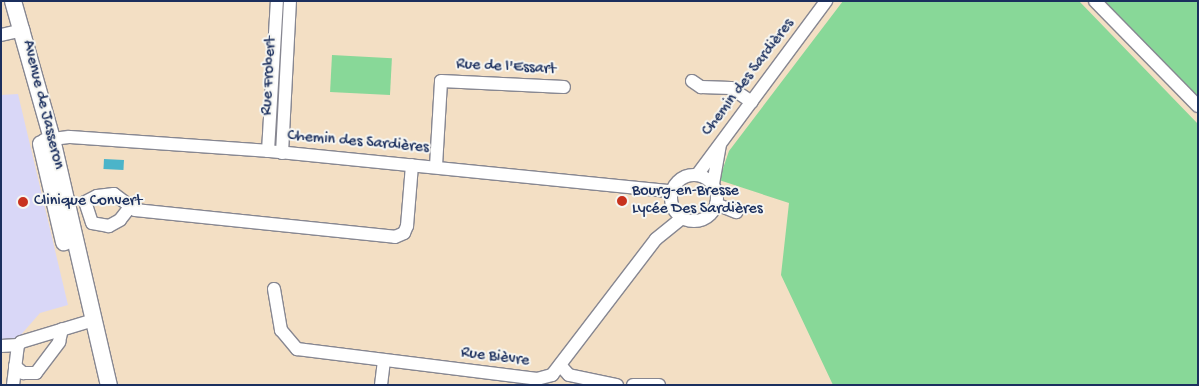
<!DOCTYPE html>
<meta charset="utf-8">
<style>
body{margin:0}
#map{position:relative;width:1199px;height:386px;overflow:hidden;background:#f3dfc4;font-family:"Gochi Hand",sans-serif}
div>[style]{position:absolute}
.built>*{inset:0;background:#d9d7f7}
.green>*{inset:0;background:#88d898;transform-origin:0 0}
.water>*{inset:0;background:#4bb4c9;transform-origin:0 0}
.roads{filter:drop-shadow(1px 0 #878791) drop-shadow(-1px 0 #878791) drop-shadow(0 1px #878791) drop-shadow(0 -1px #878791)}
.minor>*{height:12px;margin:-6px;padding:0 6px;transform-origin:6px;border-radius:6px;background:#fff}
.minor>.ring{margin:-6px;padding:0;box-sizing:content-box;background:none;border:12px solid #fff;border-radius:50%}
.major>*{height:16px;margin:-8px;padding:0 8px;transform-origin:8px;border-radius:8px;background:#fff}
.dots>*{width:14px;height:14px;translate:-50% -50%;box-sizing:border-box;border:2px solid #f6f6f2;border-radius:50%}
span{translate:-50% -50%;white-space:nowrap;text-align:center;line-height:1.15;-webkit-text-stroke:4px #f6f6f2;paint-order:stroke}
.street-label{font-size:16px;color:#1b2f5e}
.poi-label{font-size:16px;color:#1b2f5e}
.left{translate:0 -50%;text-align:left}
.frame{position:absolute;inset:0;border:2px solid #1b2f5e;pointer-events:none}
</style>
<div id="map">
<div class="built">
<div style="clip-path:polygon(18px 94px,68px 305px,40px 313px,19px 337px,1px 341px,1px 95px)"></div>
</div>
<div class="green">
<div style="clip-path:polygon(843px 1px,1079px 1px,1198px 124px,1198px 385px,833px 385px,781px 275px,789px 203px,719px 180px,729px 151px)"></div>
<div style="clip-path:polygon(1103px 1px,1198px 1px,1198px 98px)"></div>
<div style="left:332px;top:55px;width:60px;height:37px;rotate:3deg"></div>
</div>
<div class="water">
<div style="left:104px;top:159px;width:20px;height:10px;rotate:3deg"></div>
</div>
<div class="roads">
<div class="minor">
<div style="left:1095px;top:1px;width:147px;rotate:45.6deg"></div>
<div style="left:1px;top:35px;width:23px;rotate:-13deg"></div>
<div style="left:692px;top:81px;width:11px;rotate:34deg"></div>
<div style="left:701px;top:87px;width:30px;rotate:2deg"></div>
<div style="left:731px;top:88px;width:25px;rotate:34deg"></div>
<div style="left:44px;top:140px;width:25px;rotate:-7deg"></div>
<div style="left:69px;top:137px;width:199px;rotate:4deg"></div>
<div style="left:268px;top:151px;width:406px;rotate:5.7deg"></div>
<div style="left:268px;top:151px;width:150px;rotate:-86.6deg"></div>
<div style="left:282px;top:153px;width:152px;rotate:-87deg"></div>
<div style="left:436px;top:166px;width:85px;rotate:-86.6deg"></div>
<div style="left:441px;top:81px;width:123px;rotate:2.8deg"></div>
<div class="ring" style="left:671px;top:175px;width:34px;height:34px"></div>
<div style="left:697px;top:175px;width:217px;rotate:-53.4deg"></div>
<div style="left:713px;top:184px;width:39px;rotate:-80deg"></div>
<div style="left:716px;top:204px;width:22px;rotate:22deg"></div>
<div style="left:130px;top:207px;width:16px;rotate:128deg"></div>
<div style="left:120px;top:220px;width:13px;rotate:151deg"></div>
<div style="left:109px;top:226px;width:17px;rotate:-170deg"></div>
<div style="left:92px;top:223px;width:22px;rotate:-108deg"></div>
<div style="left:85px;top:202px;width:13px;rotate:-27deg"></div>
<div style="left:97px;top:196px;width:17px;rotate:-7deg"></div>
<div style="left:114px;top:194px;width:26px;rotate:37deg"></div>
<div style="left:135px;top:210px;width:261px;rotate:5.9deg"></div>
<div style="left:395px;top:237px;width:10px;rotate:-24deg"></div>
<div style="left:404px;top:233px;width:8px;rotate:-67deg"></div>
<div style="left:407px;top:226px;width:61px;rotate:-85.3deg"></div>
<div style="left:274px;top:289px;width:42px;rotate:80.3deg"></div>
<div style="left:281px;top:330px;width:25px;rotate:50deg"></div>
<div style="left:297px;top:349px;width:242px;rotate:7.1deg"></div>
<div style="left:537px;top:379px;width:16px;rotate:-15deg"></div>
<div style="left:552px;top:375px;width:171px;rotate:-52.6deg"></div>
<div style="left:656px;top:239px;width:33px;rotate:-39deg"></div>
<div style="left:1px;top:346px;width:17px;rotate:-3deg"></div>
<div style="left:560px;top:365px;width:13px;rotate:48deg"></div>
<div style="left:569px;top:375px;width:49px;rotate:11.8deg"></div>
<div style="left:15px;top:366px;width:11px;rotate:41deg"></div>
<div style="left:23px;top:373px;width:13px"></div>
<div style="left:36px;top:373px;width:39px;rotate:-53deg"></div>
<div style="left:59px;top:342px;width:13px;rotate:-77deg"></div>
<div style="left:13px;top:385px;width:40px;rotate:-82.9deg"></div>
<div style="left:18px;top:345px;width:4px;rotate:-45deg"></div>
<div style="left:21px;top:342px;width:76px;rotate:-16.8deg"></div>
<div style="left:381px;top:385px;width:24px;rotate:-83deg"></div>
<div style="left:633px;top:385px;width:26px"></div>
</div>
<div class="major">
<div style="left:13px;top:1px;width:143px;rotate:74.2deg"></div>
<div style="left:52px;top:139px;width:253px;rotate:77deg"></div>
<div style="left:41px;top:144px;width:101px;rotate:76.8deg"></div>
</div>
</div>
<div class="dots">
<div style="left:622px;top:201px;background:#c8321e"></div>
<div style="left:23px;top:202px;background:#c8321e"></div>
</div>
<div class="street-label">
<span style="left:506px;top:68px;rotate:3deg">Rue de l'Essart</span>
<span style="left:270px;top:76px;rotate:-87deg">Rue Frobert</span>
<span style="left:749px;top:78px;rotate:-53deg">Chemin des Sardières</span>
<span style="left:42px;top:105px;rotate:76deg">Avenue de Jasseron</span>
<span style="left:358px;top:143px;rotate:5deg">Chemin des Sardières</span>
<span style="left:495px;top:358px;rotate:7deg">Rue Bièvre</span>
</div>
<div class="poi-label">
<span class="left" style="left:632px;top:201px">Bourg-en-Bresse<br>Lycée Des Sardières</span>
<span class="left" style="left:34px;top:202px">Clinique Convert</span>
</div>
<div class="frame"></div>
</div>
